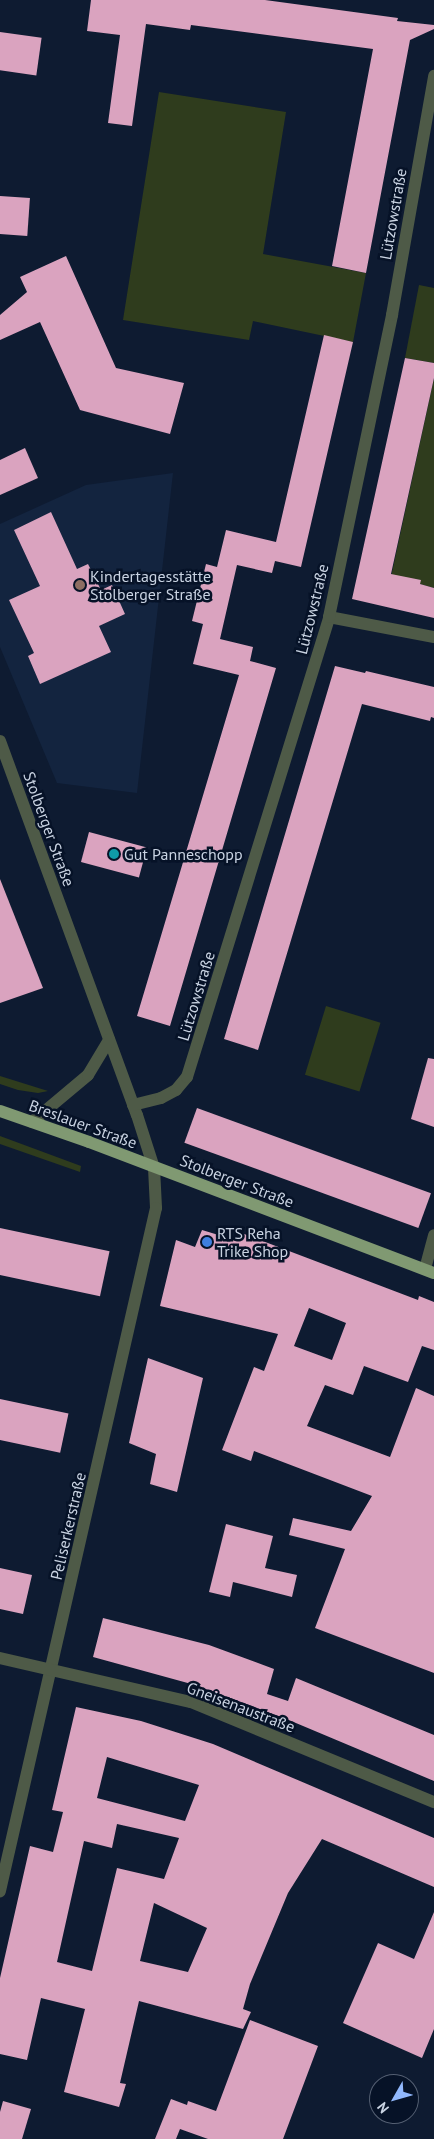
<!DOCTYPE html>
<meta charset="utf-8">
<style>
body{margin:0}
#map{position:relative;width:434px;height:2139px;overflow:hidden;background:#0e1b31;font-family:"PT Sans",sans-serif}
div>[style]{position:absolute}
.built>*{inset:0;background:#13243f}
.green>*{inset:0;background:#2f3c1d;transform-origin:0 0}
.building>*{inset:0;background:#daa3bf;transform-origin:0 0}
.minor>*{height:12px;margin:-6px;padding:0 6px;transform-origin:6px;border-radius:6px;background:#4e5a47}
.major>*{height:12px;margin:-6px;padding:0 6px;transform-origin:6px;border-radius:6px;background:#809972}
.dots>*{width:14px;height:14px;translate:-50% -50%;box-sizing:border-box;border:2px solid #061227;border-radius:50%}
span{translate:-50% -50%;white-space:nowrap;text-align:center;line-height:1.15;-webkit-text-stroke:5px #061227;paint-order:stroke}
.street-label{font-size:16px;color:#c9d3e2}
.poi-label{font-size:16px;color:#c9d3e2}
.left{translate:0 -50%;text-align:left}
.north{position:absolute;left:369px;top:2074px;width:50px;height:50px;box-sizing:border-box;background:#061227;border:1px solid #545f72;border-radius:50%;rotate:232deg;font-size:14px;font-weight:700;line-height:20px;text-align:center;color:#c9d3e2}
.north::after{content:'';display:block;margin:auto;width:18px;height:22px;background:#91b8fd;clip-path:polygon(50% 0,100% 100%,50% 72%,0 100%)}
</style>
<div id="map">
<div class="built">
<div style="clip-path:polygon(173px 473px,137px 793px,57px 783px,0 647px,0 524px,86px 485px)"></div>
</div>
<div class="green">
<div style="clip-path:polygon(159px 92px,286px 112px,263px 254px,366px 273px,353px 342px,253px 321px,249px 340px,123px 320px)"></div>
<div style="clip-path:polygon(419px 285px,434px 288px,434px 363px,405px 358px)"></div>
<div style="clip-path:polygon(434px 378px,434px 588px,420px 584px,420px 580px,391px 577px)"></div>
<div style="left:326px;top:1006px;width:57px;height:72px;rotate:17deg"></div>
<div style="clip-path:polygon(0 1076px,48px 1091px,38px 1093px,18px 1090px,0 1084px)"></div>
<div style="clip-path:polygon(0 1136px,81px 1166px,80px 1172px,0 1144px)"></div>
</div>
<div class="building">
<div style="clip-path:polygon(91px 0,265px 0,398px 18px,397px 21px,434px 25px,434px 29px,410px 40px,366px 273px,332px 266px,373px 49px,191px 25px,190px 30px,146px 24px,132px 126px,108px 123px,120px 35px,87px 31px)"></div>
<div style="left:0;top:32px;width:42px;height:38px;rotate:8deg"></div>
<div style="left:0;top:196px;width:30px;height:38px;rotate:4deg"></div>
<div style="clip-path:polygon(66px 256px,116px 368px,184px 383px,170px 434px,80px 410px,40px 322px,0 340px,0 315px,27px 292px,20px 277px)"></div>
<div style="clip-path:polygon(324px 335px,353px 342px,301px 567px,275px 561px,272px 573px,237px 565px,220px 639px,253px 647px,250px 661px,276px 668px,170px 1026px,137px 1016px,239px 675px,193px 664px,203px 624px,192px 621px,206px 564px,217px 567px,226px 530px,276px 542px)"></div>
<div style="clip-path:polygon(405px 358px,434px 363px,434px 378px,391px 574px,421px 580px,420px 584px,434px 588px,434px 618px,352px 599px)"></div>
<div style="clip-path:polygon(25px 448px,38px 478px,0 495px,0 460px)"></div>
<div style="clip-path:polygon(51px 512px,77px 569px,88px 564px,101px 590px,112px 585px,125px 614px,99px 626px,111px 652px,40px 684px,28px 656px,34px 653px,9px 600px,40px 586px,14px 530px)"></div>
<div style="clip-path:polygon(335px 666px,365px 673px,366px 671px,434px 687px,434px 718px,431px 717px,430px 721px,362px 704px,258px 1050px,224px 1039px)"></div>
<div style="left:89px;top:832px;width:60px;height:31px;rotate:15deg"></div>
<div style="clip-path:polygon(0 879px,43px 988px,0 1003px)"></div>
<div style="clip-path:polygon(428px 1058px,434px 1059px,434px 1127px,411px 1119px)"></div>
<div style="left:197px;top:1108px;width:249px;height:37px;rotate:20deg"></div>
<div style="left:0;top:1228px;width:112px;height:46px;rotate:12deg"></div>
<div style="clip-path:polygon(evenodd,202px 1230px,235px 1240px,239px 1232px,418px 1300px,419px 1296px,434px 1302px,434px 1350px,422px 1346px,408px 1382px,364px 1366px,353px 1395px,325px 1385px,307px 1426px,390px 1457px,416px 1388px,434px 1396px,434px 1673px,315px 1628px,345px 1549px,289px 1535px,293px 1518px,351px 1531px,372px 1496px,254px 1451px,251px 1461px,222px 1450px,254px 1367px,264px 1371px,278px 1334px,160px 1306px,176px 1240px,195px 1247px,202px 1230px,309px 1308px,346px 1323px,332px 1360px,294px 1346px,309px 1308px)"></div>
<div style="clip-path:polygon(148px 1358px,203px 1378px,177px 1492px,150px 1484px,156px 1454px,129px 1443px)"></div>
<div style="left:0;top:1399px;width:70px;height:40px;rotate:12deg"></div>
<div style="clip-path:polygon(226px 1524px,273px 1536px,265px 1568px,297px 1575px,292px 1597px,233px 1582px,230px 1597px,209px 1592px)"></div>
<div style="clip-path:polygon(0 1568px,32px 1575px,23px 1614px,0 1609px)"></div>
<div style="clip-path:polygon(103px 1618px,209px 1645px,274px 1669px,267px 1694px,288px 1701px,296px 1678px,434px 1735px,434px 1781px,284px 1718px,195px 1685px,93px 1657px)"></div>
<div style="clip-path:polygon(evenodd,76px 1707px,141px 1721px,213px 1744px,434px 1838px,434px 1887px,322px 1839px,288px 1893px,250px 1984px,243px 2009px,251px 2012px,243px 2029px,139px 2001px,120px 2083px,126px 2084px,119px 2107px,64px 2092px,85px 2009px,41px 1998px,27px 2060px,0 2054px,0 1978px,30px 1846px,53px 1852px,63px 1812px,52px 1810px,76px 1707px,107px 1757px,199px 1785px,185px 1821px,97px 1798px,107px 1757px,76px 1707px,117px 1824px,179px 1838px,164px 1879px,117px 1868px,92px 1971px,57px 1962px,84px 1841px,112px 1848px,117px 1824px,76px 1707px,154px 1903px,207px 1928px,188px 1972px,140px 1961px,154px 1903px)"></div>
<div style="clip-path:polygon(434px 1912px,434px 2029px,422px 2058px,343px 2023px,378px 1943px,414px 1959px)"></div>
<div style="clip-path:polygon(250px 2020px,318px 2046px,283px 2139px,208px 2139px,180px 2129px,176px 2139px,155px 2139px,171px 2099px,187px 2105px,188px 2101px,216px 2111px)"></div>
<div style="clip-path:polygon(3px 2101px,31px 2109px,22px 2139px,0 2139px,0 2112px)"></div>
</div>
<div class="minor">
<div style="left:329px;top:617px;width:107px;rotate:10.8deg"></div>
<div style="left:0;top:741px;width:398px;rotate:69.9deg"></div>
<div style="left:137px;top:1115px;width:56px;rotate:72.2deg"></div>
<div style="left:154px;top:1168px;width:40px;rotate:87.1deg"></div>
<div style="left:156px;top:1208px;width:701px;rotate:102.87deg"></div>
<div style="left:133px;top:1105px;width:29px;rotate:-14deg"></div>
<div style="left:161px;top:1098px;width:17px;rotate:-28deg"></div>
<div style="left:176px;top:1090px;width:17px;rotate:-50deg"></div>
<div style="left:187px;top:1077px;width:481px;rotate:-72.8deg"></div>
<div style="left:329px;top:617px;width:309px;rotate:-78.2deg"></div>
<div style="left:392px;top:315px;width:243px;rotate:-80deg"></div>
<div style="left:32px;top:1122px;width:73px;rotate:-40deg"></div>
<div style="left:88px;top:1075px;width:41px;rotate:-59deg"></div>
<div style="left:425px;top:1269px;width:35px;rotate:-75deg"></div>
<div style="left:0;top:1658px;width:196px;rotate:13deg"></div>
<div style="left:191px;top:1702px;width:263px;rotate:22.4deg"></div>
</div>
<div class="major">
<div style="left:0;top:1111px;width:94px;rotate:19.2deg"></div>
<div style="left:89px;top:1142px;width:369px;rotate:20.8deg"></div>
</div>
<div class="dots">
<div style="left:80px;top:585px;background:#8d6e63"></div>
<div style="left:114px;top:854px;background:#0f9aa8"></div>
<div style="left:207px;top:1242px;background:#3f7fe0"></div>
</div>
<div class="street-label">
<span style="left:393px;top:214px;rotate:-80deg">Lützowstraße</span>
<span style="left:312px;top:609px;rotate:-76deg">Lützowstraße</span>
<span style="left:49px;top:829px;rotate:70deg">Stolberger Straße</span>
<span style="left:196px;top:996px;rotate:-73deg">Lützowstraße</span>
<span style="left:83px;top:1124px;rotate:20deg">Breslauer Straße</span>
<span style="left:237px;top:1181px;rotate:21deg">Stolberger Straße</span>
<span style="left:68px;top:1526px;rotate:-77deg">Peliserkerstraße</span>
<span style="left:241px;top:1707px;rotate:21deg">Gneisenaustraße</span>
</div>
<div class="poi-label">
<span class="left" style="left:90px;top:585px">Kindertagesstätte<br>Stolberger Straße</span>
<span class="left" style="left:124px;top:854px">Gut Panneschopp</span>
<span class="left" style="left:217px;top:1242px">RTS Reha<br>Trike Shop</span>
</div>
<div class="north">N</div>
</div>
